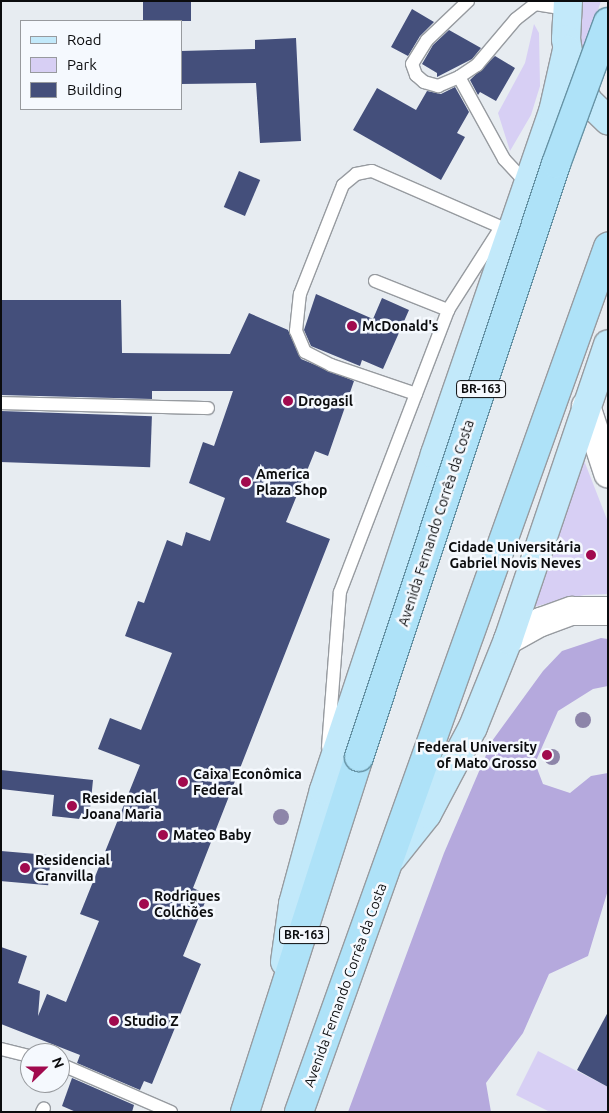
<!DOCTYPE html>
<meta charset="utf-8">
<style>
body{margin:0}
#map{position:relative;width:609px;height:1113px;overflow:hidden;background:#e7ecf1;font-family:Ubuntu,sans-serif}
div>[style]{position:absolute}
.green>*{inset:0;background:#d7cff4}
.forest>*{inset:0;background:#b5a9dd}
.building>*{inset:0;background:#444f7b;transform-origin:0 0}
.roads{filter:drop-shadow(1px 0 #979ba0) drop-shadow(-1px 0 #979ba0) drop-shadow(0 1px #979ba0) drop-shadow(0 -1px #979ba0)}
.service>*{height:12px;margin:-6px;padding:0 6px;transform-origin:6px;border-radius:6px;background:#fff}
.tertiary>*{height:28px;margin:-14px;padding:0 14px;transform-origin:14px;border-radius:14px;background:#fff}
.primary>*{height:28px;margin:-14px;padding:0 14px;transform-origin:14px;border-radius:14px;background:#c2e9fa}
.trunk>*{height:28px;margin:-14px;padding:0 14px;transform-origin:14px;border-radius:14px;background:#aee2f8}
.bridges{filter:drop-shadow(1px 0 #6793a5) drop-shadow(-1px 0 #6793a5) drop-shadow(0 1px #6793a5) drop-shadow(0 -1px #6793a5)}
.trunk-bridge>*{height:28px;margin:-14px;padding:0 14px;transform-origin:14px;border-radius:14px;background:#aee2f8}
.trees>*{width:16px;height:16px;margin:-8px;border-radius:50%;background:#8d85a9}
.dots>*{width:14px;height:14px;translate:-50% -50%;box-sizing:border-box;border:2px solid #f5f9fe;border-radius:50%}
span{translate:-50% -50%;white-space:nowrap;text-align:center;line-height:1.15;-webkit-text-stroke:5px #f5f9fe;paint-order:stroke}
.shield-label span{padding:1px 4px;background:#f5f9fe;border:1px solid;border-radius:4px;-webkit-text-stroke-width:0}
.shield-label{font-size:12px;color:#0b0c0e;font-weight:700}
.poi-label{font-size:14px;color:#0b0c0e;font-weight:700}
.left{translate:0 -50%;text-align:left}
.right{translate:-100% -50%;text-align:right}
.street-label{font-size:14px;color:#0b0c0e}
.frame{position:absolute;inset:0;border:2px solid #0b0c0e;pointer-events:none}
.legend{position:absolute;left:20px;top:20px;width:162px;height:90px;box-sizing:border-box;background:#f5f9fe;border:1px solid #979a9e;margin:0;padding:6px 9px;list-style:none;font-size:15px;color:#0b0c0e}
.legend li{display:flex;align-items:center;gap:10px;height:25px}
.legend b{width:25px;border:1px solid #979a9e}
.north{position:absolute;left:20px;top:1043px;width:50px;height:50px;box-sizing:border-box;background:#f5f9fe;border:1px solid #979a9e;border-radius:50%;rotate:68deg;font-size:14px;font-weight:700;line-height:20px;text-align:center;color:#0b0c0e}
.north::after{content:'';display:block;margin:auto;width:18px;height:22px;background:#a10a4e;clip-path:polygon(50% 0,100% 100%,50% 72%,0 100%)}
</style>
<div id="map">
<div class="green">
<div style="clip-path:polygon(583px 1px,601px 1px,584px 52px,580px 44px)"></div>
<div style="clip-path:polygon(534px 24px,539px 33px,540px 86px,531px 115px,510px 151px,498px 113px,525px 63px)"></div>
<div style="clip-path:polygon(578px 445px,608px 522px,608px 594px,584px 595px,528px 608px)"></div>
<div style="clip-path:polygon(538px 1051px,608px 1087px,608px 1112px,550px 1112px,516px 1095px)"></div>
</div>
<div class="forest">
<div style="clip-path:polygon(601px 638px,608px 639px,608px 686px,593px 689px,558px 711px,535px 763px,543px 784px,570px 793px,591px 776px,608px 773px,608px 890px,588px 956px,549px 974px,523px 1033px,486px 1083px,491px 1112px,348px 1112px,444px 853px,492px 741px,543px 671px,562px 651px)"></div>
</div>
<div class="building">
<div style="left:143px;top:1px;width:48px;height:20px"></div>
<div style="clip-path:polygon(412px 9px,434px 22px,420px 36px,408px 56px,391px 47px)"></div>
<div style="clip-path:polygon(449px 30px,481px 48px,472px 59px,437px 77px,437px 73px,422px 64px,433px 45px)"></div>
<div style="clip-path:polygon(296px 38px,301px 141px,260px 143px,256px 83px,181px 84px,181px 51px,255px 49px,255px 40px)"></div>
<div style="clip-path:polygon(495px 56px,515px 68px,496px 101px,480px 92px,478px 95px,470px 80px)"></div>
<div style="clip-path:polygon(455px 87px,469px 112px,457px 133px,465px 137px,441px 180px,353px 130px,377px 88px,416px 110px,427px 91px,441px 94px)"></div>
<div style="left:239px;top:171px;width:23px;height:39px;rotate:23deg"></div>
<div style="clip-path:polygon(316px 294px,373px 319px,382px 298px,409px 310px,383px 369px,362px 360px,360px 366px,311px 346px,304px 330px)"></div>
<div style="clip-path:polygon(1px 300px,121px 300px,122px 353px,230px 354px,249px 313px,288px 330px,301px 359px,354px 381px,328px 456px,315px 451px,286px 522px,330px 539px,193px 888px,208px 895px,183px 956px,201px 964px,152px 1084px,144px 1081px,140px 1090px,77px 1063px,80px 1055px,1px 1024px,1px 947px,27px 956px,18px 983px,40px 991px,38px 1016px,47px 994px,66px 1002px,99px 921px,80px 914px,140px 765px,98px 749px,110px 718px,141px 730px,172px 653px,125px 636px,138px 601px,144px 603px,167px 540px,182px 546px,186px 532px,210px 541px,225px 498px,189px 483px,203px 442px,214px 446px,233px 391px,152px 391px,152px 399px,1px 395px)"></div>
<div style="left:1px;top:411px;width:151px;height:51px;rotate:2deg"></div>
<div style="clip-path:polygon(1px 770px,93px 780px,89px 820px,52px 816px,54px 795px,1px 789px)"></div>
<div style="left:1px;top:851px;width:50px;height:30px;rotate:5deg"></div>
<div style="clip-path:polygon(608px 1012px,608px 1087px,577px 1070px)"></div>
<div style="clip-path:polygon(72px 1078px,134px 1105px,132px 1112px,76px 1112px,62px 1106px)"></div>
</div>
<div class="roads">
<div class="service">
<div style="left:468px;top:1px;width:57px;rotate:136.4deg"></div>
<div style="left:427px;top:40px;width:28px;rotate:122deg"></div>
<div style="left:412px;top:64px;width:12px;rotate:70deg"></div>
<div style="left:416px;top:75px;width:11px;rotate:41deg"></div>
<div style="left:424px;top:82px;width:15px;rotate:16deg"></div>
<div style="left:438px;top:86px;width:23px;rotate:-23deg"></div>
<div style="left:459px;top:77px;width:22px;rotate:-34deg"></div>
<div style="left:477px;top:65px;width:60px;rotate:-49.7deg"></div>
<div style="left:516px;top:19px;width:24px;rotate:-38deg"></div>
<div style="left:535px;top:4px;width:32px;rotate:9deg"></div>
<div style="left:459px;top:77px;width:94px;rotate:61.2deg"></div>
<div style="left:504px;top:159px;width:37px;rotate:47deg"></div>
<div style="left:375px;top:281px;width:79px;rotate:21.7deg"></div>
<div style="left:416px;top:394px;width:90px;rotate:-161.2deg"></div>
<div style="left:331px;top:365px;width:29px;rotate:-153deg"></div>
<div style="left:305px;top:352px;width:23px;rotate:-113deg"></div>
<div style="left:296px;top:331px;width:37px;rotate:-84deg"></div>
<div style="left:300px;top:294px;width:117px;rotate:-68.5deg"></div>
<div style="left:343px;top:185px;width:17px;rotate:-40deg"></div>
<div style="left:356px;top:174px;width:16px;rotate:-11deg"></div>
<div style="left:372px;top:171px;width:141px;rotate:23.5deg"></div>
<div style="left:1px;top:403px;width:207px;rotate:1.4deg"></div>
<div style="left:328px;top:747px;width:155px;rotate:-85.6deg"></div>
<div style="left:340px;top:592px;width:302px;rotate:-69deg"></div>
<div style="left:448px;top:310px;width:98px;rotate:-57.4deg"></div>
<div style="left:501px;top:227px;width:9px;rotate:-18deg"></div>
<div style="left:1px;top:1049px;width:30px;rotate:14deg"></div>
<div style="left:60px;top:1064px;width:121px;rotate:23.4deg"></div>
<div style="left:42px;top:1112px;width:4px;rotate:-63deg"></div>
</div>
<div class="tertiary">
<div style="left:586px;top:406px;width:71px;rotate:71.8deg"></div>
<div style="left:508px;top:640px;width:38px;rotate:-29deg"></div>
<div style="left:541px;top:622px;width:33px;rotate:-20deg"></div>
<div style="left:572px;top:611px;width:36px"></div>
</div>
<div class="primary">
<div style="left:568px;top:1px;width:38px;rotate:93deg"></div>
<div style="left:566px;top:39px;width:24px;rotate:81deg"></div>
<div style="left:570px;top:63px;width:42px;rotate:64.7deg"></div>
<div style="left:588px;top:101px;width:28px;rotate:44deg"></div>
<div style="left:392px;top:858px;width:56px;rotate:-51.5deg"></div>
<div style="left:427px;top:814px;width:98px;rotate:-62.1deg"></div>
<div style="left:473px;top:727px;width:94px;rotate:-68.1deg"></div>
<div style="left:508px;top:640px;width:312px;rotate:-71.3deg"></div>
<div style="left:285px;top:962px;width:59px;rotate:-82.1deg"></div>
<div style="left:293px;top:904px;width:118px;rotate:-74.8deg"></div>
<div style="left:324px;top:790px;width:354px;rotate:-71.7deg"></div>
<div style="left:435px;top:454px;width:362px;rotate:-71deg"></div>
<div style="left:553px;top:112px;width:64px;rotate:-77.3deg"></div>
</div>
<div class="trunk">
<div style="left:245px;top:1112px;width:373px;rotate:-72.2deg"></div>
<div style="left:299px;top:1112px;width:919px;rotate:-70.34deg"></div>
</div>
</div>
<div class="bridges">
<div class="trunk-bridge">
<div style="left:359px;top:757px;width:625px;rotate:-71.62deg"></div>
<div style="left:556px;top:164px;width:151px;rotate:-69.9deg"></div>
</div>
</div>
<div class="trees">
<div style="left:583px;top:720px"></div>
<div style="left:552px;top:757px"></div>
<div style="left:281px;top:817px"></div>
</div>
<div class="dots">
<div style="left:352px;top:326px;background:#a10a4e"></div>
<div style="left:288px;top:401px;background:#a10a4e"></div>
<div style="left:246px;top:482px;background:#a10a4e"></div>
<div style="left:591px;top:555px;background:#a10a4e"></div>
<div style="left:547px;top:755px;background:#a10a4e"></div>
<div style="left:183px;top:782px;background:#a10a4e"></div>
<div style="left:72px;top:806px;background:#a10a4e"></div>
<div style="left:163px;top:835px;background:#a10a4e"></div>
<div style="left:25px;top:868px;background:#a10a4e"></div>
<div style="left:144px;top:904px;background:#a10a4e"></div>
<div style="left:114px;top:1021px;background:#a10a4e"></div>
</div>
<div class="shield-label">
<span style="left:481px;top:389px">BR-163</span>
<span style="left:304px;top:935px">BR-163</span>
</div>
<div class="poi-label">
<span class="left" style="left:362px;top:326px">McDonald's</span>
<span class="left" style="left:298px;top:401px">Drogasil</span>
<span class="left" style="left:256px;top:482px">America<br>Plaza Shop</span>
<span class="right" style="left:581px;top:555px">Cidade Universitária<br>Gabriel Novis Neves</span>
<span class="right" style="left:537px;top:755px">Federal University<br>of Mato Grosso</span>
<span class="left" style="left:193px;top:782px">Caixa Econômica<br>Federal</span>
<span class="left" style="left:82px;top:806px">Residencial<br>Joana Maria</span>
<span class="left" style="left:173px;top:835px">Mateo Baby</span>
<span class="left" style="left:35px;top:868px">Residencial<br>Granvilla</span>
<span class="left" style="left:154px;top:904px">Rodrigues<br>Colchões</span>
<span class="left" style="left:124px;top:1021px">Studio Z</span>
</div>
<div class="street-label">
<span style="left:436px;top:523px;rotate:-72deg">Avenida Fernando Corrêa da Costa</span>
<span style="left:345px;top:985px;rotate:-70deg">Avenida Fernando Corrêa da Costa</span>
</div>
<div class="frame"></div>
<ul class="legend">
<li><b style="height:6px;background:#c2e9fa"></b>Road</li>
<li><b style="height:14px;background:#d7cff4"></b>Park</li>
<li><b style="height:14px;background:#444f7b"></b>Building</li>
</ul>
<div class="north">N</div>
</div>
